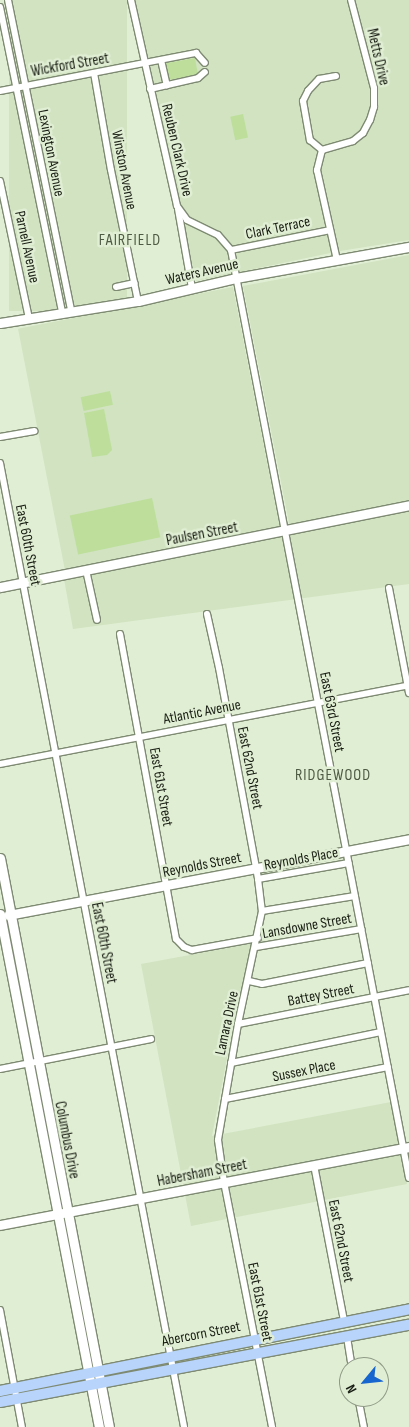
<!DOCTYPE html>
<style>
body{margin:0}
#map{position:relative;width:409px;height:1427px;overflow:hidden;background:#e0eed3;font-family:"Sofia Sans Condensed",sans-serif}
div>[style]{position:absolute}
.built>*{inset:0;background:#d1e3c1;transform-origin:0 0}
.green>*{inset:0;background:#bddf9b;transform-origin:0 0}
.roads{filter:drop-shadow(1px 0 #7e8a72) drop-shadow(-1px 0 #7e8a72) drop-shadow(0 1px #7e8a72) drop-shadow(0 -1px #7e8a72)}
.street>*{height:6px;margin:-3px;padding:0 3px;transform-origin:3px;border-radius:3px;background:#fff}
.secondary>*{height:9px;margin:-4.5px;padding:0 4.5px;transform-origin:4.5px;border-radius:4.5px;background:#fff}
.primary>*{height:10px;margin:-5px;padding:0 5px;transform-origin:5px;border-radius:5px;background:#b9d4fb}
span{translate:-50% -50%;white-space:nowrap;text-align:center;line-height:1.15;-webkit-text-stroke:5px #e0eed3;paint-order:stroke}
.street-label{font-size:15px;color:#191e14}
.neighbourhood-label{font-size:16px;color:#4e5a43;letter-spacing:1px}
.north{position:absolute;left:339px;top:1357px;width:50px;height:50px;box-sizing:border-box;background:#e0eed3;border:1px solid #909b87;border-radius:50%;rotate:242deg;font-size:14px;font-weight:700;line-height:20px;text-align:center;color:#191e14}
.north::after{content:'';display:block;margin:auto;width:18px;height:22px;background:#1765cf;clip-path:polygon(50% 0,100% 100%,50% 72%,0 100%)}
</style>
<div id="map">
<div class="built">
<div style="left:9px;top:0;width:118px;height:311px"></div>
<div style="clip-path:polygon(134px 0,409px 0,409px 240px,340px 251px,196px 281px)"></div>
<div style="clip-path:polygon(409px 255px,409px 584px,73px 629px,64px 579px,291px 533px,243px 286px)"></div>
<div style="left:233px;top:287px;width:246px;height:219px;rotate:79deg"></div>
<div style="clip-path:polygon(255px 943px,234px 1022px,212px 1136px,391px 1102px,407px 1184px,191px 1226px,141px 964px)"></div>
</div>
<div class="green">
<div style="left:195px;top:58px;width:17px;height:31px;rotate:80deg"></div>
<div style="left:243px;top:114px;width:24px;height:13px;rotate:78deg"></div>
<div style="left:110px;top:391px;width:14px;height:30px;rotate:78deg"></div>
<div style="clip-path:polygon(104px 409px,112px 450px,107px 455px,92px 457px,84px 413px)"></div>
<div style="left:152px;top:498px;width:40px;height:84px;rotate:78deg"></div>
</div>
<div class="roads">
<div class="street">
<div style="left:8px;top:0;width:317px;rotate:78.5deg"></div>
<div style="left:131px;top:0;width:211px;rotate:77.4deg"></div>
<div style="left:177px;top:206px;width:17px;rotate:54deg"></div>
<div style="left:187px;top:220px;width:34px;rotate:26deg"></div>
<div style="left:218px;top:235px;width:20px;rotate:49deg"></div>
<div style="left:231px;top:250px;width:945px;rotate:79.14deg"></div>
<div style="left:0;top:7px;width:312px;rotate:78.5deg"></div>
<div style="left:161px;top:60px;width:26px;rotate:77deg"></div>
<div style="left:94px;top:73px;width:98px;rotate:80.1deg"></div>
<div style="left:111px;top:170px;width:134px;rotate:78.4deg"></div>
<div style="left:336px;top:76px;width:17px;rotate:170deg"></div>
<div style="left:319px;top:79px;width:16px;rotate:133deg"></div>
<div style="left:308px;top:91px;width:11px;rotate:117deg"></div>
<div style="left:303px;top:101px;width:40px;rotate:80deg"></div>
<div style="left:310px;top:140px;width:16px;rotate:40deg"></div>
<div style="left:322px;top:150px;width:21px;rotate:104deg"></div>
<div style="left:317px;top:170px;width:92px;rotate:77.5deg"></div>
<div style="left:150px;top:89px;width:49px;rotate:-12.9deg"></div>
<div style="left:198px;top:78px;width:9px;rotate:-41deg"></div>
<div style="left:0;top:91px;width:200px;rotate:-11deg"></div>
<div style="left:196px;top:53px;width:13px;rotate:48deg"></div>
<div style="left:322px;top:150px;width:32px;rotate:-16deg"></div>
<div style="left:353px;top:141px;width:13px;rotate:-39deg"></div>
<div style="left:363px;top:133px;width:15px;rotate:-62deg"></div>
<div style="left:370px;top:120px;width:14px;rotate:-73deg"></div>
<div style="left:374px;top:107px;width:19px;rotate:-90deg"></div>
<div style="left:374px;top:88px;width:91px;rotate:-104.6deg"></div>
<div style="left:0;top:181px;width:141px;rotate:78.1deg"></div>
<div style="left:178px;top:209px;width:80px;rotate:80deg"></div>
<div style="left:231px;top:250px;width:101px;rotate:-11.4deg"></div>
<div style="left:116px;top:287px;width:19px;rotate:-12deg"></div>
<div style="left:0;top:437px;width:35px;rotate:-10deg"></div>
<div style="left:0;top:463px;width:981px;rotate:79.19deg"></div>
<div style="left:86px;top:570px;width:51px;rotate:77.6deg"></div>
<div style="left:389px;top:588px;width:107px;rotate:79.2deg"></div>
<div style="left:207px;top:614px;width:55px;rotate:77.5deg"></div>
<div style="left:219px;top:668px;width:215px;rotate:79.5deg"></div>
<div style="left:258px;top:879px;width:32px;rotate:83deg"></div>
<div style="left:262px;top:911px;width:116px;rotate:102deg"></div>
<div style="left:238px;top:1024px;width:118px;rotate:99.8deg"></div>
<div style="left:218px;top:1140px;width:42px;rotate:81.9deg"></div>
<div style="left:224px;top:1182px;width:250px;rotate:78.9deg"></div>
<div style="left:120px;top:634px;width:310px;rotate:79.6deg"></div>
<div style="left:176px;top:939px;width:11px;rotate:45deg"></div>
<div style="left:184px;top:947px;width:9px;rotate:21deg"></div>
<div style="left:192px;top:950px;width:67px;rotate:-10.3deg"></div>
<div style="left:0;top:764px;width:417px;rotate:-10.9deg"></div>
<div style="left:258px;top:879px;width:92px;rotate:-10deg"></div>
<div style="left:262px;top:911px;width:94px;rotate:-9.2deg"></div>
<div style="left:256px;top:947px;width:107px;rotate:-9.7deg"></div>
<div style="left:249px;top:981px;width:13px;rotate:13deg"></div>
<div style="left:262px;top:984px;width:108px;rotate:-11.2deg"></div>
<div style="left:238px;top:1024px;width:174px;rotate:-11.2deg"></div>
<div style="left:231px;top:1063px;width:153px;rotate:-11.7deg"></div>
<div style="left:0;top:1069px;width:154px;rotate:-11.2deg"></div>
<div style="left:225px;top:1099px;width:166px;rotate:-11.1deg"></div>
<div style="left:314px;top:1165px;width:159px;rotate:79.1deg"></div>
<div style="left:0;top:1310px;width:119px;rotate:79.4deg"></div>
<div style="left:347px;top:1337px;width:30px;rotate:81deg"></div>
<div style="left:358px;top:1397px;width:31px;rotate:79deg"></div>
</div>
<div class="secondary">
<div style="left:0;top:323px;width:140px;rotate:-9.1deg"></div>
<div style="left:138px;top:301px;width:101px;rotate:-13.2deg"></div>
<div style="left:236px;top:278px;width:176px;rotate:-10.2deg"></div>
<div style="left:0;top:587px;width:417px;rotate:-11.3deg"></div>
<div style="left:0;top:858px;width:579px;rotate:79.16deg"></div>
<div style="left:0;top:914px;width:522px;rotate:79.08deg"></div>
<div style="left:8px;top:915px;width:408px;rotate:-10.7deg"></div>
<div style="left:0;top:1225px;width:416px;rotate:-10.8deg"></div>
</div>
<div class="primary">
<div style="left:0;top:1391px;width:417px;rotate:-11.3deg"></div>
<div style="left:0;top:1402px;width:416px;rotate:-10.7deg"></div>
</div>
</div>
<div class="street-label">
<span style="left:378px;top:57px;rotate:77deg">Metts Drive</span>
<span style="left:70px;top:65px;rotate:-10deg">Wickford Street</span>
<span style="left:177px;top:150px;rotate:77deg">Reuben Clark Drive</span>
<span style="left:51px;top:153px;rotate:79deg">Lexington Avenue</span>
<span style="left:124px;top:170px;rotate:79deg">Winston Avenue</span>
<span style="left:278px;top:228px;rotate:-12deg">Clark Terrace</span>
<span style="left:27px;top:247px;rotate:78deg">Parnell Avenue</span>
<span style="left:202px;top:272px;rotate:-13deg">Waters Avenue</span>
<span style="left:202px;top:534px;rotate:-11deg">Paulsen Street</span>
<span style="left:28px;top:545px;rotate:79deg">East 60th Street</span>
<span style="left:202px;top:712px;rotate:-11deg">Atlantic Avenue</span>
<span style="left:332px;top:712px;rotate:79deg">East 63rd Street</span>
<span style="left:250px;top:768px;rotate:79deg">East 62nd Street</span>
<span style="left:161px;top:787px;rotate:80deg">East 61st Street</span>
<span style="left:301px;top:859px;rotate:-10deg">Reynolds Place</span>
<span style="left:202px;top:865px;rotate:-11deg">Reynolds Street</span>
<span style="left:307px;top:926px;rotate:-10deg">Lansdowne Street</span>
<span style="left:104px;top:943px;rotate:79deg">East 60th Street</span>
<span style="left:321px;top:995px;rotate:-11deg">Battey Street</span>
<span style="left:227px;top:1023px;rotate:-78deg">Lamara Drive</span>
<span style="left:304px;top:1071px;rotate:-11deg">Sussex Place</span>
<span style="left:67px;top:1140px;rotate:79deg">Columbus Drive</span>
<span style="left:202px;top:1173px;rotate:-11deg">Habersham Street</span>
<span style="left:341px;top:1241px;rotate:79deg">East 62nd Street</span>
<span style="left:260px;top:1302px;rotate:79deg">East 61st Street</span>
<span style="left:201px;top:1334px;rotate:-11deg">Abercorn Street</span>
</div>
<div class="neighbourhood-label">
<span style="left:130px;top:241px">FAIRFIELD</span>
<span style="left:333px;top:776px">RIDGEWOOD</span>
</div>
<div class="north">N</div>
</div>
